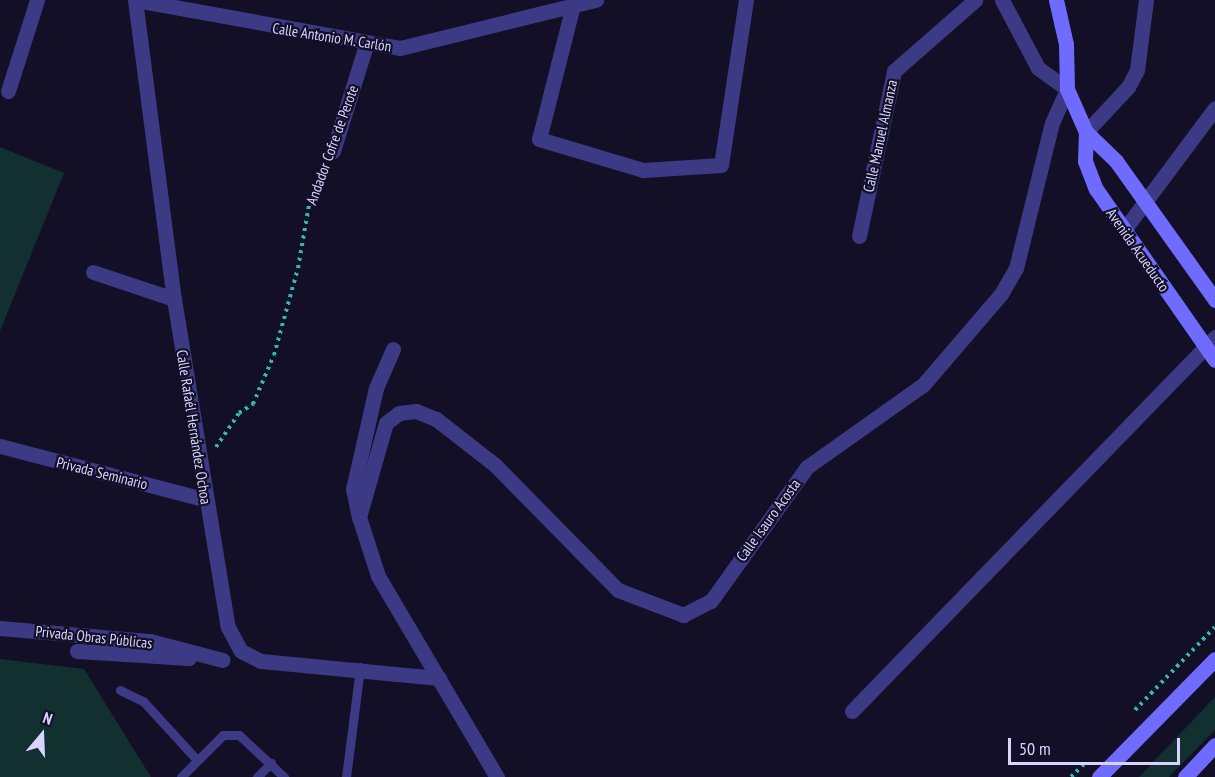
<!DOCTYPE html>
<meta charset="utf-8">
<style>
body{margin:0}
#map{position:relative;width:1215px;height:777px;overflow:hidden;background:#130f26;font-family:"PT Sans Narrow",sans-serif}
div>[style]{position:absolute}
.green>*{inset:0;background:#12302f}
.path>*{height:4px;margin-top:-2px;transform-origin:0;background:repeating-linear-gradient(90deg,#2fb8b0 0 3px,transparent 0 7.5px)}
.lane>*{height:9px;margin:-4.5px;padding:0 4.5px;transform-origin:4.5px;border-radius:4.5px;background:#3d3a85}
.street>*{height:15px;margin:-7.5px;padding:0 7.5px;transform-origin:7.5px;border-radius:7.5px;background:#3d3a85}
.secondary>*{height:15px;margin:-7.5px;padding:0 7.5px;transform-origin:7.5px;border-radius:7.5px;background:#6f6bff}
span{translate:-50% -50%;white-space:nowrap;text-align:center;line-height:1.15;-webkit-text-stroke:4.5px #130f26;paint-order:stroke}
.street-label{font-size:15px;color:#d9d4ff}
.north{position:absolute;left:12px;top:705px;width:60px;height:60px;-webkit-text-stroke:4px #130f26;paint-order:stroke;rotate:19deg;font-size:16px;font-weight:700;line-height:24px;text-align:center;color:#d9d4ff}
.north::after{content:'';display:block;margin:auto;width:21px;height:27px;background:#d9d4ff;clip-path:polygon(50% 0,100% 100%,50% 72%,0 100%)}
.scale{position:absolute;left:1008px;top:738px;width:172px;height:27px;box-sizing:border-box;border:3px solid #d9d4ff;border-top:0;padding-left:8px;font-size:18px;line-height:21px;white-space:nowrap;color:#d9d4ff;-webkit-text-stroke:4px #130f26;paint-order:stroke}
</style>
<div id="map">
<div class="green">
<div style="clip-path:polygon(0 147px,64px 173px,0 331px)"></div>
<div style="clip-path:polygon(0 659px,84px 669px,151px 777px,0 777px)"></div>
<div style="clip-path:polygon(1215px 697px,1215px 730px,1169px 777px,1139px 777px)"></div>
</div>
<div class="path">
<div style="left:216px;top:447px;width:41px;rotate:-55.9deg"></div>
<div style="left:239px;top:413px;width:17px;rotate:-33deg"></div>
<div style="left:253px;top:404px;width:53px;rotate:-66.8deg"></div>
<div style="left:274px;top:355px;width:90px;rotate:-74.6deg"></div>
<div style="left:298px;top:268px;width:70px;rotate:-80.1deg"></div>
<div style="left:310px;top:199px;width:35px;rotate:-65deg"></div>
<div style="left:1135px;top:710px;width:115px;rotate:-46.1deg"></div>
<div style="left:1071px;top:777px;width:18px;rotate:-45deg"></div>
</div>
<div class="lane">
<div style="left:120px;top:690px;width:25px;rotate:26deg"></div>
<div style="left:143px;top:701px;width:80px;rotate:47.5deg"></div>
<div style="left:181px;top:777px;width:59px;rotate:-45deg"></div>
<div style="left:223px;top:735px;width:16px"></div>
<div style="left:239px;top:735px;width:62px;rotate:43deg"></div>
<div style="left:257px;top:777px;width:20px;rotate:-45deg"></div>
<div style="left:346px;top:777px;width:111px;rotate:-82.7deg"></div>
</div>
<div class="street">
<div style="left:135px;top:0;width:302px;rotate:82.6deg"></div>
<div style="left:174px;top:299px;width:332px;rotate:80.7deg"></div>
<div style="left:228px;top:627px;width:27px;rotate:62deg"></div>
<div style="left:241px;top:651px;width:22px;rotate:27deg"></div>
<div style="left:261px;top:661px;width:179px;rotate:5.5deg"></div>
<div style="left:136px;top:0;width:268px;rotate:10.3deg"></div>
<div style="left:400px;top:48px;width:202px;rotate:-13.8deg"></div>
<div style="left:572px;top:9px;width:134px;rotate:104.2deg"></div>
<div style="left:539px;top:139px;width:109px;rotate:16.6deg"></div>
<div style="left:643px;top:170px;width:78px;rotate:-3.7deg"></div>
<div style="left:721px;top:165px;width:167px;rotate:-81.4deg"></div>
<div style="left:8px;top:91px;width:96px;rotate:-72.3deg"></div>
<div style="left:1086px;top:132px;width:62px;rotate:-47deg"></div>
<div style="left:1128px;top:87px;width:19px;rotate:-62deg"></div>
<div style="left:1137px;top:70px;width:71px;rotate:-82.7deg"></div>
<div style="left:333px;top:151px;width:111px;rotate:-72.7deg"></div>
<div style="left:1124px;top:230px;width:152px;rotate:-53.3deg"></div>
<div style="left:859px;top:236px;width:169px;rotate:-78deg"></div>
<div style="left:894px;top:71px;width:108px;rotate:-41.2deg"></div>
<div style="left:93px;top:272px;width:85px;rotate:18.4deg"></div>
<div style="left:393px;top:349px;width:43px;rotate:113.6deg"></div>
<div style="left:376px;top:388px;width:104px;rotate:102.8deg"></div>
<div style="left:353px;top:489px;width:29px;rotate:78deg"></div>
<div style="left:359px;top:517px;width:62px;rotate:72.1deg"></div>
<div style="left:378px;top:576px;width:234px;rotate:59.4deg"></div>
<div style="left:0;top:446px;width:211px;rotate:14.6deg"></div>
<div style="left:359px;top:517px;width:98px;rotate:-74deg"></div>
<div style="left:386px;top:423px;width:16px;rotate:-38deg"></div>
<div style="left:399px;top:413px;width:17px;rotate:-7deg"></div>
<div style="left:416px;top:411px;width:22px;rotate:22deg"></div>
<div style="left:436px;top:419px;width:75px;rotate:37.9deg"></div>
<div style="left:495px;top:465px;width:175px;rotate:45.5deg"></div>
<div style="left:618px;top:590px;width:70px;rotate:21deg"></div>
<div style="left:683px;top:615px;width:31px;rotate:-27deg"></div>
<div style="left:711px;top:601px;width:165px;rotate:-54.4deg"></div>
<div style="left:807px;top:467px;width:142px;rotate:-35.3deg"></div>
<div style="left:923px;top:385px;width:120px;rotate:-49.4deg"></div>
<div style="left:1001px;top:294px;width:30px;rotate:-60deg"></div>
<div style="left:1016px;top:268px;width:149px;rotate:-76.1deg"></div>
<div style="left:1052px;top:123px;width:37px;rotate:-66deg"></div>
<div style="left:1067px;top:89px;width:36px;rotate:-144deg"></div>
<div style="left:1038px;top:68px;width:77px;rotate:-117.9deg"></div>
<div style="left:0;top:628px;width:151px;rotate:5deg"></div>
<div style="left:150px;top:641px;width:75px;rotate:14.6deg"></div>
<div style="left:77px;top:651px;width:112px;rotate:3.6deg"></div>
<div style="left:852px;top:711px;width:521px;rotate:-45.86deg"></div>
</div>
<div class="secondary">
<div style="left:1056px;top:0;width:45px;rotate:77.2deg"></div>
<div style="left:1066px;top:44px;width:45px;rotate:88.7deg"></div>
<div style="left:1067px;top:89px;width:47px;rotate:66.2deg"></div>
<div style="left:1086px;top:132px;width:42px;rotate:44deg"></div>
<div style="left:1116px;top:161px;width:171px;rotate:54.5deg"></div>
<div style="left:1086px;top:132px;width:29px;rotate:92deg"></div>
<div style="left:1085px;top:161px;width:30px;rotate:69deg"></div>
<div style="left:1096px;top:189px;width:208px;rotate:55.2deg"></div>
<div style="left:1099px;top:777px;width:165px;rotate:-45.5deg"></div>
<div style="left:1185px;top:777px;width:44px;rotate:-46.8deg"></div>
</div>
<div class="street-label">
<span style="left:332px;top:37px;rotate:9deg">Calle Antonio M. Carlón</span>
<span style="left:880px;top:136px;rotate:-78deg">Calle Manuel Almanza</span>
<span style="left:332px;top:145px;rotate:-70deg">Andador Cofre de Perote</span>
<span style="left:1138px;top:250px;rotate:55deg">Avenida Acueducto</span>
<span style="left:194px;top:427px;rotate:81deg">Calle Rafaél Hernández Ochoa</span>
<span style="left:102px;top:473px;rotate:14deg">Privada Seminario</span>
<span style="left:768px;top:520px;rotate:-54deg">Calle Isauro Acosta</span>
<span style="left:94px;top:637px;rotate:6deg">Privada Obras Públicas</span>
</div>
<div class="north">N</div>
<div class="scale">50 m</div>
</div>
